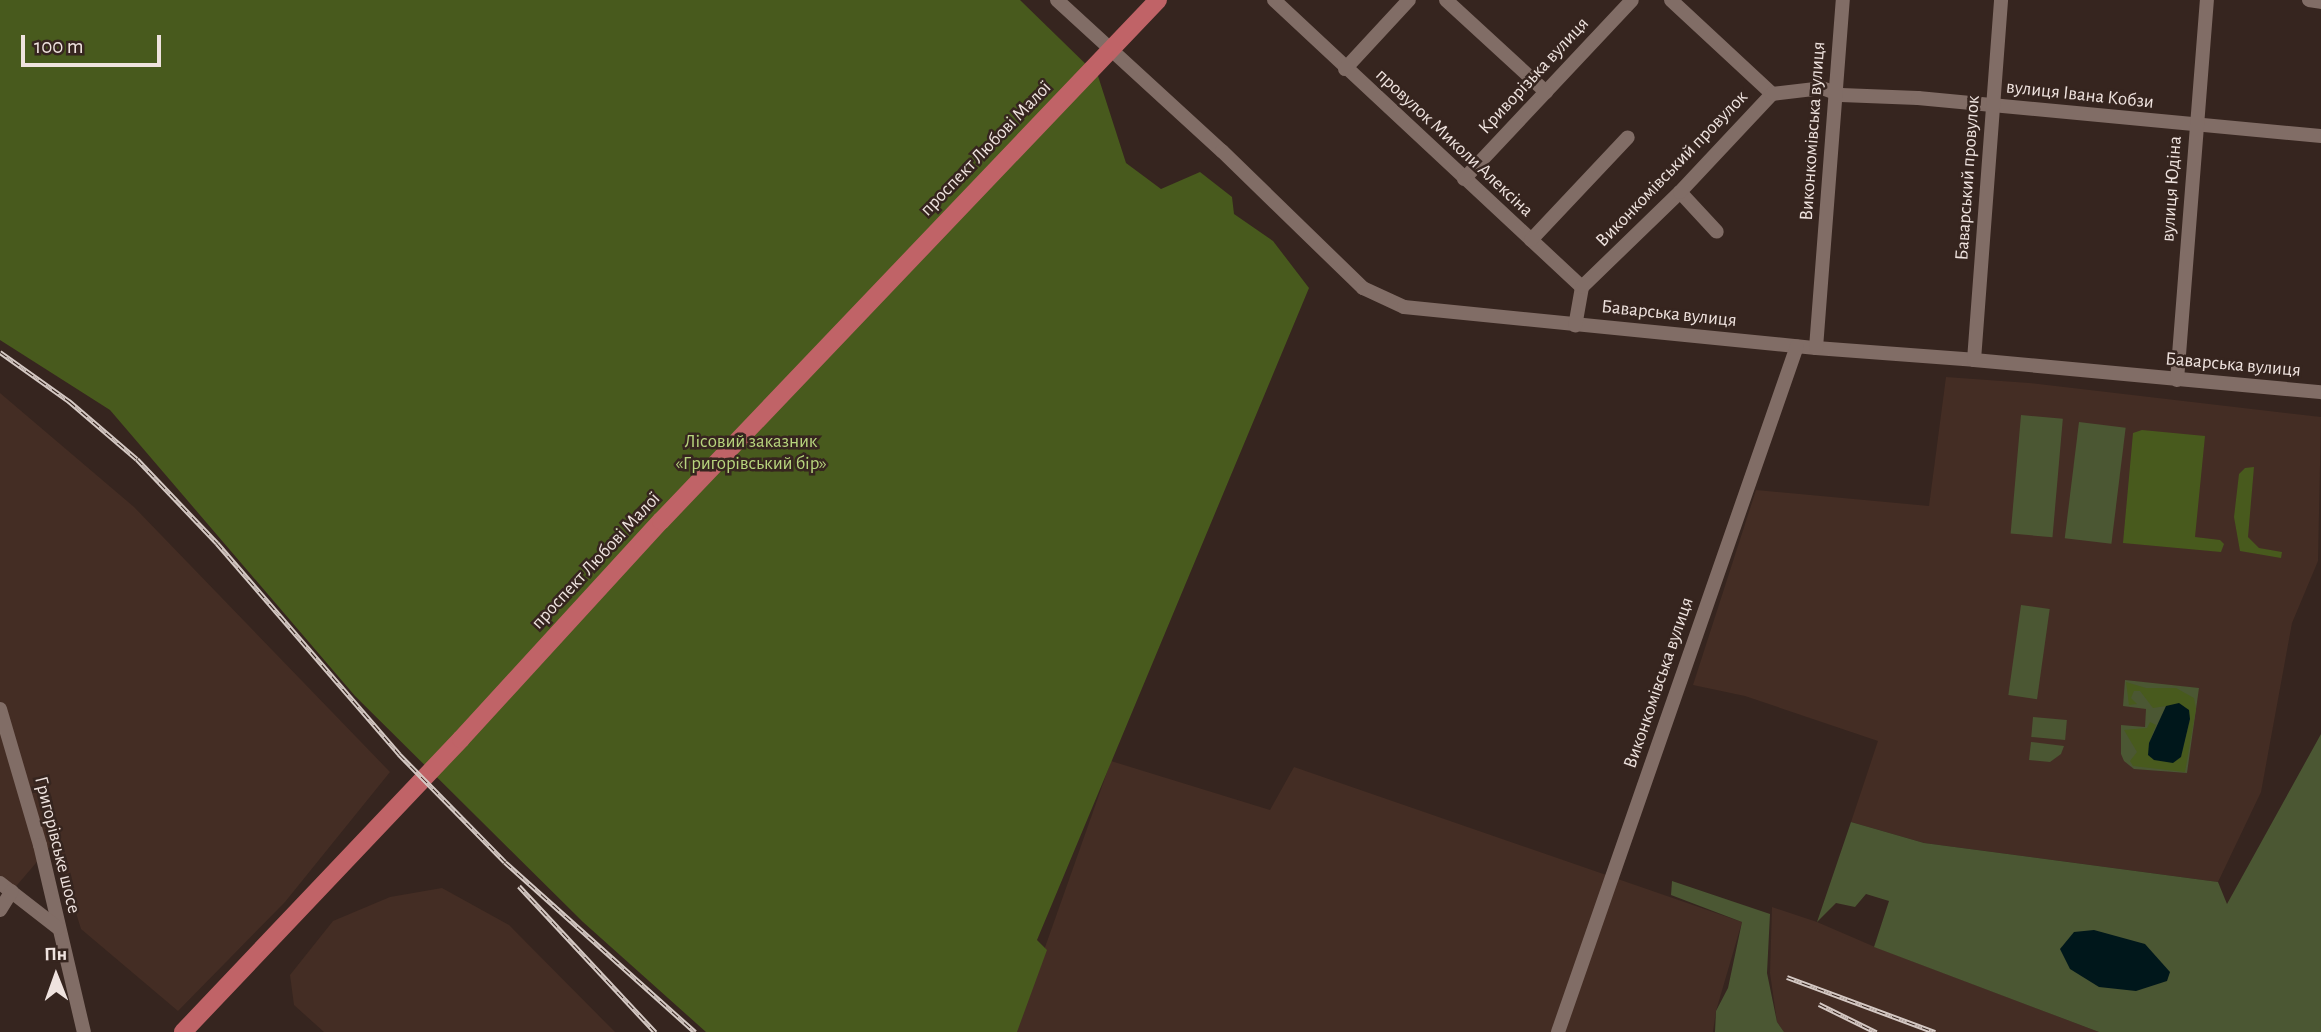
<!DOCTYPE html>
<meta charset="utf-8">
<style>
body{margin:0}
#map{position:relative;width:2321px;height:1032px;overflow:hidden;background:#36251f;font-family:"Alegreya Sans",sans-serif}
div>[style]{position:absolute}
.built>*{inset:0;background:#442d24}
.green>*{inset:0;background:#4b5733;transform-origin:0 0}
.forest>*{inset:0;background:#485a1d}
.water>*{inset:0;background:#00171b}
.minor>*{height:14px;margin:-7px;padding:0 7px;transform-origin:7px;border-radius:7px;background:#816d66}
.major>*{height:18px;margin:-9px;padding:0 9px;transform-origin:9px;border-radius:9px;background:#c06367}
.rail>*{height:5px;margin-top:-2.5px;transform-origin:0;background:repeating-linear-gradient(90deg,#36251f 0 8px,#d5c9c4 0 16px);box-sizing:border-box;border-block:2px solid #d5c9c4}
span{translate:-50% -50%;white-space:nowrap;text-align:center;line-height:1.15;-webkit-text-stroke:5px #36251f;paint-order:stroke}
.street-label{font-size:19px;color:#efe3df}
.park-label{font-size:19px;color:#b7d47d}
.north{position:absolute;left:21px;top:941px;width:70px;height:70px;-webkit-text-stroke:5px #36251f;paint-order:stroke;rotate:359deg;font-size:19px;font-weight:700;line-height:28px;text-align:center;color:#efe3df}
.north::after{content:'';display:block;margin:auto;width:24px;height:32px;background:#efe3df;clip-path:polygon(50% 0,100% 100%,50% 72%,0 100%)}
.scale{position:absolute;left:21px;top:35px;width:140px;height:32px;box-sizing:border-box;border:4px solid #efe3df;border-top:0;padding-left:9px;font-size:21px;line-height:24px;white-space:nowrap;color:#efe3df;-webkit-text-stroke:5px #36251f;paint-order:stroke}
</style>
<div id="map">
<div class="built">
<div style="clip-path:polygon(1946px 377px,2029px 383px,2321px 417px,2318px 561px,2292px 623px,2261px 792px,2218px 882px,1924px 843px,1851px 822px,1878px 741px,1745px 696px,1693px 685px,1756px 490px,1929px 506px)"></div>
<div style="clip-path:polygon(0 393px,134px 507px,390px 772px,285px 902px,178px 1011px,81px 929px,54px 842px,12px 891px,0 883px)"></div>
<div style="clip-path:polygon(1111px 761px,1270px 810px,1294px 767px,1742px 922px,1716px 1011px,1713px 1032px,1015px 1032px)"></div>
<div style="clip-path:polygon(442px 888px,509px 925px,615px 1032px,324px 1032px,294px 1005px,290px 975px,333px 921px,390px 897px)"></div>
<div style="clip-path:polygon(1772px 907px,1817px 922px,1875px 947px,2099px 1032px,1784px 1032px,1777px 1022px,1770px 973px)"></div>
</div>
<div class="green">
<div style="left:2021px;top:415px;width:42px;height:119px;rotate:5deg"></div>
<div style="left:2079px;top:422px;width:47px;height:117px;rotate:7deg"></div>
<div style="left:2021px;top:605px;width:29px;height:91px;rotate:8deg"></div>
<div style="clip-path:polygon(2125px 680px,2199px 688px,2187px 773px,2134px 769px,2124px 761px,2121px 754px,2121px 725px,2145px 727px,2146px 709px,2123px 706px)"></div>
<div style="left:2033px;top:717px;width:34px;height:20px;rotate:5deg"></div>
<div style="clip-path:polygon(2321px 734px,2321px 1032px,2099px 1032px,1874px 947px,1889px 901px,1866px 894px,1855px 907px,1836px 903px,1817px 922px,1851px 822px,1924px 843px,2218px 882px,2227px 904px)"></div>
<div style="clip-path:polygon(2031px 742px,2064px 746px,2061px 754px,2050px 762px,2029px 760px)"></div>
<div style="clip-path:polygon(1672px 881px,1770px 914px,1767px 973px,1777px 1022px,1784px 1032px,1715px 1032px,1716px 1011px,1728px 988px,1742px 922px,1671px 895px)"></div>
</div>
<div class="forest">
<div style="clip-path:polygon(0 0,1020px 0,1098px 76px,1126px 163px,1161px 189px,1200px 172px,1232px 197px,1234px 214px,1273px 241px,1309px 288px,1037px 940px,1047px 950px,1017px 1032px,706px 1032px,583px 922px,355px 696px,110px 410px,0 340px)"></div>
<div style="clip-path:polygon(2142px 430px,2205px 436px,2195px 537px,2220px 540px,2224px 544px,2221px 552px,2123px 543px,2133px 433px)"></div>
<div style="clip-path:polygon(2254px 467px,2248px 537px,2259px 548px,2282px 552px,2281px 558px,2240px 551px,2234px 517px,2239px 474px,2245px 468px)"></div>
<div style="clip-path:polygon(2126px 682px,2146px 688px,2176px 688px,2194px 698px,2196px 709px,2185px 772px,2133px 766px,2130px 761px,2137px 752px,2124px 730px,2147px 728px,2150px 722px,2156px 725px,2149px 743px,2181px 757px,2190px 719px,2166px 706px,2153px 708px,2140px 691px,2134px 691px,2131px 698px,2137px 704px,2129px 705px)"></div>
</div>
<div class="water">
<div style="clip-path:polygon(2179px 703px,2189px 710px,2190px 719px,2181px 757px,2173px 763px,2154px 760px,2148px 755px,2149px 743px,2166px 706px)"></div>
<div style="clip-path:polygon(2094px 930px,2145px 944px,2170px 972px,2167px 981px,2136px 991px,2099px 987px,2070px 969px,2060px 949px,2074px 932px)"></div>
</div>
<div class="minor">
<div style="left:1057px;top:0;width:224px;rotate:42.5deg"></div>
<div style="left:1222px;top:151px;width:197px;rotate:44.2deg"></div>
<div style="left:1363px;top:288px;width:45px;rotate:24.9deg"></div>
<div style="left:1404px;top:307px;width:414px;rotate:5.7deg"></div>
<div style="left:1816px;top:348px;width:158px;rotate:4.3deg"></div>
<div style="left:1974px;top:360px;width:348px;rotate:5.3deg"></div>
<div style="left:1274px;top:0;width:421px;rotate:43deg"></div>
<div style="left:1582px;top:287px;width:39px;rotate:100deg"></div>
<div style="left:1446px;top:0;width:136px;rotate:42.6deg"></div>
<div style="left:1671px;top:0;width:138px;rotate:42.9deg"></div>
<div style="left:2309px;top:0;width:12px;rotate:9deg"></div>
<div style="left:1345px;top:69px;width:94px;rotate:-47.2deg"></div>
<div style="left:1464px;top:179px;width:245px;rotate:-46.8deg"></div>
<div style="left:1680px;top:192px;width:54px;rotate:47.2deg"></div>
<div style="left:1531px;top:240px;width:141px;rotate:-46.7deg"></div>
<div style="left:1582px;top:287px;width:136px;rotate:-44.1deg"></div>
<div style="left:1680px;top:192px;width:134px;rotate:-46.8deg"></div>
<div style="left:1772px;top:94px;width:50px;rotate:-6.8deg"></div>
<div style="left:1822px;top:88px;width:20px;rotate:20deg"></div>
<div style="left:1841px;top:95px;width:77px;rotate:2.2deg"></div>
<div style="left:1918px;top:98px;width:405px;rotate:5.4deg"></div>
<div style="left:1816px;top:348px;width:349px;rotate:-85.6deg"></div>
<div style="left:1974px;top:360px;width:361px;rotate:-85.7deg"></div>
<div style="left:2177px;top:380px;width:381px;rotate:-85.5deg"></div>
<div style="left:0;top:709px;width:142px;rotate:73.6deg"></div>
<div style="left:40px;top:845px;width:192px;rotate:76.8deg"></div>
<div style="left:0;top:883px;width:73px;rotate:37.8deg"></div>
<div style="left:0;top:910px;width:22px;rotate:-58deg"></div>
<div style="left:1558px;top:1032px;width:726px;rotate:-70.79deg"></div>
</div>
<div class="major">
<div style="left:183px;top:1032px;width:404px;rotate:-46.5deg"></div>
<div style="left:461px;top:739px;width:296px;rotate:-47.5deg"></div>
<div style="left:661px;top:521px;width:720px;rotate:-46.35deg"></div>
</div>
<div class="rail">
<div style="left:0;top:352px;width:85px;rotate:35.4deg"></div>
<div style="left:69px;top:401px;width:89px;rotate:40.5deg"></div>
<div style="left:137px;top:459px;width:116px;rotate:46.4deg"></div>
<div style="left:217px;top:543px;width:279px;rotate:49.2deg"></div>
<div style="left:399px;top:754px;width:151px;rotate:45.5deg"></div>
<div style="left:505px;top:862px;width:255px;rotate:41.8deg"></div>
<div style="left:519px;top:886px;width:200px;rotate:47deg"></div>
<div style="left:1787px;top:977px;width:158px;rotate:20.4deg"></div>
<div style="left:1819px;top:1004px;width:64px;rotate:26.2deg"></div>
</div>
<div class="street-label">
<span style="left:1534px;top:76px;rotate:-47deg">Криворізька вулиця</span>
<span style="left:2080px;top:95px;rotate:6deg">вулиця Івана Кобзи</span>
<span style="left:1813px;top:131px;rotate:-86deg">Виконкомівська вулиця</span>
<span style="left:1454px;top:143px;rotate:43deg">провулок Миколи Алексіна</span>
<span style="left:986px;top:149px;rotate:-46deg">проспект Любові Малої</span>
<span style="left:1672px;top:169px;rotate:-46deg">Виконкомівський провулок</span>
<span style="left:1968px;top:178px;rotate:-86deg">Баварський провулок</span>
<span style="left:2172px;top:189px;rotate:-86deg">вулиця Юдіна</span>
<span style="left:1669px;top:314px;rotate:6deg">Баварська вулиця</span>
<span style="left:2233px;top:365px;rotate:5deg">Баварська вулиця</span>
<span style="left:596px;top:561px;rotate:-47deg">проспект Любові Малої</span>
<span style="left:1659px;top:683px;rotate:-71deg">Виконкомівська вулиця</span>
<span style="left:57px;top:845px;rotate:76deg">Григорівське шосе</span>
</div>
<div class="park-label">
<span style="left:751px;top:453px">Лісовий заказник<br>«Григорівський бір»</span>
</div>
<div class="north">Пн</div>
<div class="scale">100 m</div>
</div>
